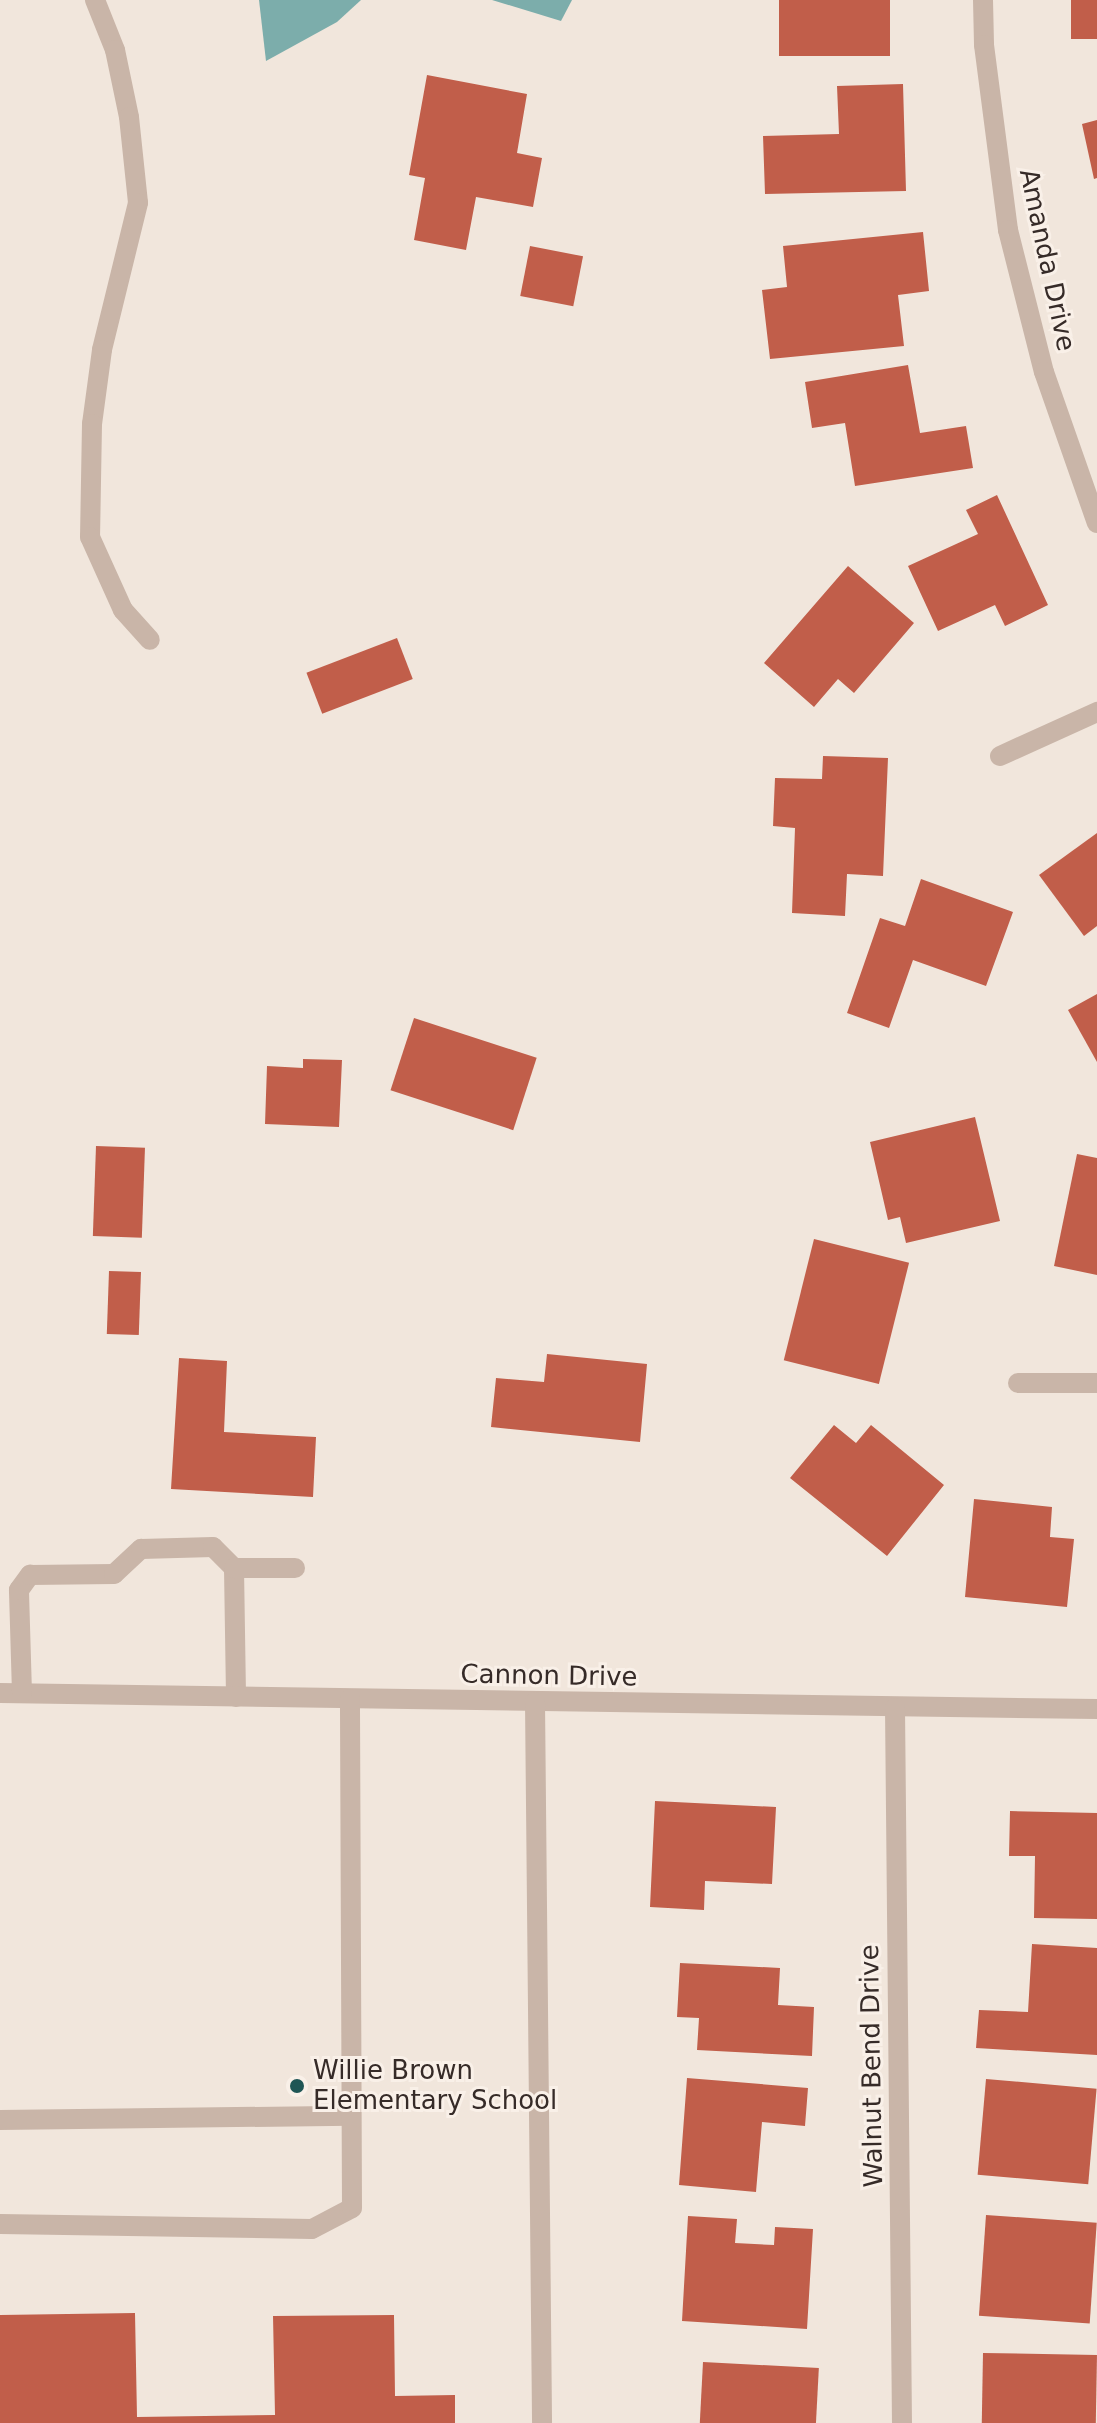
<!DOCTYPE html>
<style>
body{margin:0}
#map{position:relative;width:1097px;height:2423px;overflow:hidden;background:#f1e6dc;font-family:"DejaVu Sans",sans-serif}
div>[style]{position:absolute}
.water>*{inset:0;background:#7cadab}
.building>*{inset:0;background:#c15e4a;transform-origin:0 0}
.minor>*{height:20px;margin:-10px;padding:0 10px;transform-origin:10px;border-radius:10px;background:#c9b5a8}
.dots>*{width:22px;height:22px;translate:-50% -50%;box-sizing:border-box;border:4px solid #f9f0e8;border-radius:50%}
span{translate:-50% -50%;white-space:nowrap;text-align:center;line-height:1.15;-webkit-text-stroke:6px #f9f0e8;paint-order:stroke}
.street-label{font-size:26px;color:#362b28}
.poi-label{font-size:26px;color:#362b28}
.left{translate:0 -50%;text-align:left}
</style>
<div id="map">
<div class="water">
<div style="clip-path:polygon(259px 0,361px 0,337px 22px,266px 61px)"></div>
<div style="clip-path:polygon(492px 0,572px 0,561px 21px)"></div>
</div>
<div class="building">
<div style="left:779px;top:0;width:111px;height:56px"></div>
<div style="left:1071px;top:0;width:26px;height:39px"></div>
<div style="clip-path:polygon(427px 75px,527px 94px,517px 153px,542px 158px,533px 207px,476px 197px,466px 250px,414px 240px,425px 178px,409px 175px)"></div>
<div style="clip-path:polygon(903px 84px,906px 191px,765px 194px,763px 136px,839px 134px,837px 86px)"></div>
<div style="clip-path:polygon(1097px 120px,1097px 178px,1094px 179px,1082px 124px)"></div>
<div style="clip-path:polygon(923px 232px,929px 291px,898px 295px,904px 346px,770px 359px,762px 290px,787px 287px,783px 246px)"></div>
<div style="left:530px;top:246px;width:54px;height:51px;rotate:11deg"></div>
<div style="clip-path:polygon(908px 365px,920px 433px,966px 426px,973px 468px,855px 486px,845px 423px,812px 428px,805px 382px)"></div>
<div style="clip-path:polygon(997px 495px,1048px 605px,1005px 626px,995px 605px,938px 631px,908px 566px,978px 534px,966px 510px)"></div>
<div style="clip-path:polygon(848px 566px,914px 623px,854px 693px,838px 679px,814px 707px,764px 663px)"></div>
<div style="left:397px;top:638px;width:44px;height:97px;rotate:69deg"></div>
<div style="clip-path:polygon(823px 756px,888px 758px,883px 876px,847px 874px,845px 916px,792px 913px,795px 828px,773px 826px,775px 778px,822px 779px)"></div>
<div style="clip-path:polygon(1097px 833px,1097px 926px,1084px 936px,1039px 875px)"></div>
<div style="clip-path:polygon(921px 879px,1013px 912px,986px 986px,913px 960px,889px 1028px,847px 1013px,880px 918px,905px 926px)"></div>
<div style="clip-path:polygon(1097px 994px,1097px 1062px,1068px 1010px)"></div>
<div style="left:414px;top:1018px;width:129px;height:76px;rotate:18deg"></div>
<div style="clip-path:polygon(303px 1059px,342px 1060px,339px 1127px,265px 1124px,267px 1066px,303px 1068px)"></div>
<div style="clip-path:polygon(975px 1117px,1000px 1221px,906px 1243px,900px 1217px,888px 1220px,870px 1142px)"></div>
<div style="left:96px;top:1146px;width:49px;height:90px;rotate:2deg"></div>
<div style="clip-path:polygon(1077px 1154px,1097px 1158px,1097px 1275px,1054px 1266px)"></div>
<div style="left:814px;top:1239px;width:98px;height:125px;rotate:14deg"></div>
<div style="left:109px;top:1271px;width:32px;height:63px;rotate:2deg"></div>
<div style="clip-path:polygon(547px 1354px,647px 1364px,640px 1442px,491px 1427px,496px 1378px,544px 1382px)"></div>
<div style="clip-path:polygon(179px 1358px,227px 1361px,224px 1432px,316px 1437px,313px 1497px,171px 1489px)"></div>
<div style="clip-path:polygon(834px 1425px,856px 1443px,871px 1425px,944px 1485px,887px 1556px,790px 1478px)"></div>
<div style="clip-path:polygon(974px 1499px,1052px 1507px,1050px 1537px,1074px 1539px,1067px 1607px,965px 1597px)"></div>
<div style="clip-path:polygon(655px 1801px,776px 1807px,772px 1884px,705px 1881px,704px 1910px,650px 1907px)"></div>
<div style="clip-path:polygon(1010px 1811px,1097px 1813px,1097px 1919px,1034px 1918px,1035px 1856px,1009px 1856px)"></div>
<div style="clip-path:polygon(1032px 1944px,1097px 1948px,1097px 2055px,976px 2048px,979px 2010px,1028px 2012px)"></div>
<div style="clip-path:polygon(680px 1963px,780px 1968px,778px 2005px,814px 2007px,812px 2056px,697px 2050px,699px 2018px,677px 2017px)"></div>
<div style="clip-path:polygon(687px 2078px,808px 2088px,805px 2126px,762px 2122px,756px 2192px,679px 2185px)"></div>
<div style="left:986px;top:2079px;width:111px;height:96px;rotate:5deg"></div>
<div style="left:986px;top:2215px;width:111px;height:101px;rotate:4deg"></div>
<div style="clip-path:polygon(688px 2216px,737px 2219px,735px 2243px,774px 2245px,775px 2227px,813px 2229px,807px 2329px,682px 2321px)"></div>
<div style="clip-path:polygon(135px 2313px,137px 2417px,275px 2415px,273px 2316px,394px 2315px,395px 2396px,455px 2395px,455px 2423px,0 2423px,0 2315px)"></div>
<div style="left:983px;top:2353px;width:114px;height:70px;rotate:1deg"></div>
<div style="left:703px;top:2362px;width:116px;height:61px;rotate:3deg"></div>
</div>
<div class="minor">
<div style="left:95px;top:0;width:54px;rotate:68.2deg"></div>
<div style="left:115px;top:50px;width:68px;rotate:78.2deg"></div>
<div style="left:129px;top:117px;width:86px;rotate:84deg"></div>
<div style="left:138px;top:203px;width:151px;rotate:103.8deg"></div>
<div style="left:102px;top:350px;width:75px;rotate:97.7deg"></div>
<div style="left:92px;top:424px;width:113px;rotate:91deg"></div>
<div style="left:90px;top:537px;width:80px;rotate:65.7deg"></div>
<div style="left:123px;top:610px;width:40px;rotate:48deg"></div>
<div style="left:983px;top:0;width:45px;rotate:88.7deg"></div>
<div style="left:984px;top:45px;width:187px;rotate:82.6deg"></div>
<div style="left:1008px;top:230px;width:146px;rotate:75.8deg"></div>
<div style="left:1044px;top:372px;width:160px;rotate:70.7deg"></div>
<div style="left:1000px;top:756px;width:107px;rotate:-24.4deg"></div>
<div style="left:1018px;top:1383px;width:79px"></div>
<div style="left:234px;top:1568px;width:129px;rotate:89.1deg"></div>
<div style="left:0;top:1693px;width:1097px;rotate:0.84deg"></div>
<div style="left:22px;top:1693px;width:103px;rotate:-91.7deg"></div>
<div style="left:19px;top:1590px;width:19px;rotate:-54deg"></div>
<div style="left:30px;top:1575px;width:84px;rotate:-0.7deg"></div>
<div style="left:114px;top:1574px;width:37px;rotate:-43deg"></div>
<div style="left:141px;top:1549px;width:72px;rotate:-1.6deg"></div>
<div style="left:213px;top:1547px;width:30px;rotate:45deg"></div>
<div style="left:234px;top:1568px;width:61px"></div>
<div style="left:535px;top:1702px;width:721px;rotate:89.44deg"></div>
<div style="left:895px;top:1708px;width:715px;rotate:89.44deg"></div>
<div style="left:0;top:2120px;width:351px;rotate:-0.7deg"></div>
<div style="left:0;top:2224px;width:312px;rotate:0.9deg"></div>
<div style="left:312px;top:2229px;width:45px;rotate:-27.7deg"></div>
<div style="left:352px;top:2208px;width:509px;rotate:-90.23deg"></div>
</div>
<div class="dots">
<div style="left:297px;top:2086px;background:#1f5655"></div>
</div>
<div class="street-label">
<span style="left:1047px;top:260px;rotate:78deg">Amanda Drive</span>
<span style="left:549px;top:1676px;rotate:1deg">Cannon Drive</span>
<span style="left:872px;top:2066px;rotate:-91deg">Walnut Bend Drive</span>
</div>
<div class="poi-label">
<span class="left" style="left:313px;top:2086px">Willie Brown<br>Elementary School</span>
</div>
</div>
